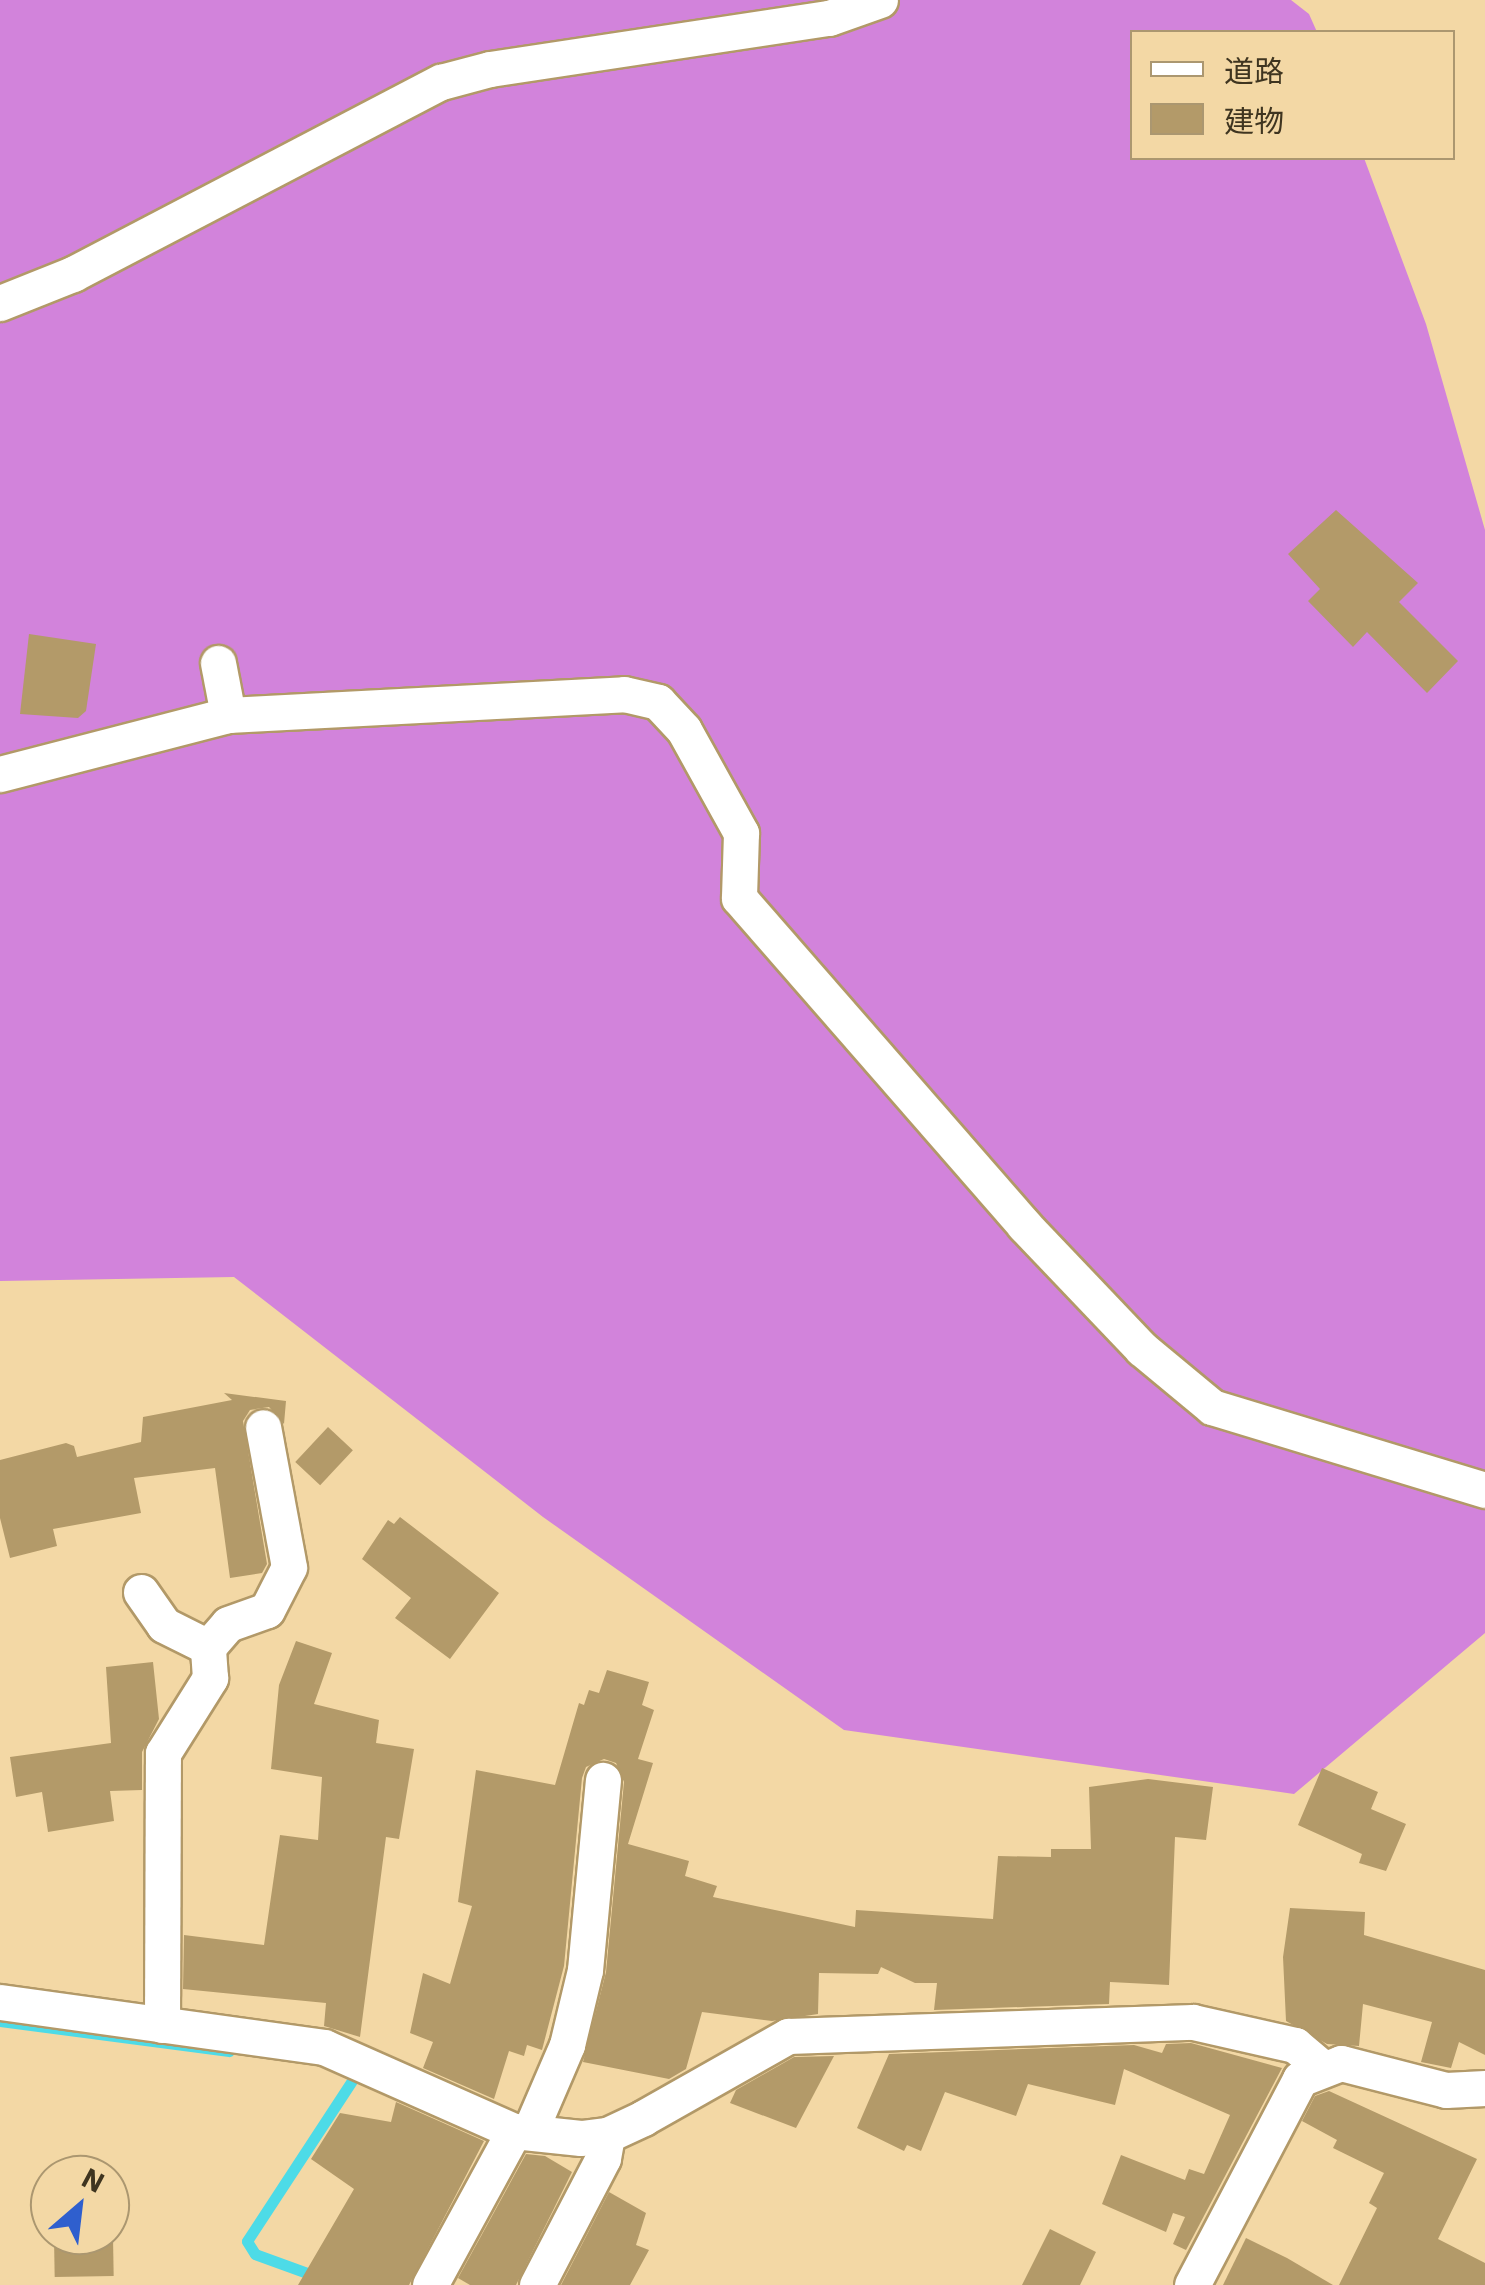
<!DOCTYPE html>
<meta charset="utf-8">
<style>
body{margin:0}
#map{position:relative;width:1485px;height:2285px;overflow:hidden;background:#f3d8a5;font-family:"IBM Plex Sans","Noto Sans JP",sans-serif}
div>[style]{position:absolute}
.forest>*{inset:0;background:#d283db}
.stream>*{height:11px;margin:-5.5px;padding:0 5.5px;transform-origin:5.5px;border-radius:5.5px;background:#4ddbe7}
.building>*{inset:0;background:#b39a69;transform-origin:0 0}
.roads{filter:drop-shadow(2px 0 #b29968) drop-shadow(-2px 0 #b29968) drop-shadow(0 2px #b29968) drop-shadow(0 -2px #b29968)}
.minor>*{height:35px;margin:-17.5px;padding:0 17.5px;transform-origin:17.5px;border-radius:17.5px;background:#fff}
span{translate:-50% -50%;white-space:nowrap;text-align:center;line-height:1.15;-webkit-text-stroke:10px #f3d8a5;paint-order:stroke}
.legend{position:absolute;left:1130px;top:30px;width:325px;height:130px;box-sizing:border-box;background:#f3d8a5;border:2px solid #ab9770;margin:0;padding:12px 18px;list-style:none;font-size:30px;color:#3f3520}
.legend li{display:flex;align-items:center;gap:20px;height:50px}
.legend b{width:50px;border:2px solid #ab9770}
.north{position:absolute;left:30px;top:2155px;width:100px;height:100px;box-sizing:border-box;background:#f3d8a5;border:2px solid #ab9770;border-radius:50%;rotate:28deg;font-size:28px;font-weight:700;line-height:40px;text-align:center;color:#3f3520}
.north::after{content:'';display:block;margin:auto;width:35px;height:45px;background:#2f5fce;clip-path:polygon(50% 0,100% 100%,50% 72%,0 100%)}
</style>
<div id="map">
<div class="forest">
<div style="clip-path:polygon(0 0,1291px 0,1309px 14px,1317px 32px,1132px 32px,1132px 158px,1364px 158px,1426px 324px,1485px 530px,1485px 1633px,1294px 1794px,844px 1730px,543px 1517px,234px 1277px,0 1281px)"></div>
</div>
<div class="stream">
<div style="left:0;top:2021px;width:231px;rotate:7.5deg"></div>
<div style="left:340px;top:2285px;width:90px;rotate:-160deg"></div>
<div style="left:255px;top:2254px;width:15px;rotate:-122deg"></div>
<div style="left:247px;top:2241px;width:197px;rotate:-56.8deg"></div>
<div style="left:355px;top:2076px;width:11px;rotate:-153deg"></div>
</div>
<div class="building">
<div style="clip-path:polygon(1336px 510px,1418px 583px,1399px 602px,1458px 661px,1427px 693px,1367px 632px,1353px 647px,1308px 601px,1320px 589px,1288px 554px)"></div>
<div style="clip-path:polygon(29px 634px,96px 644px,86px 711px,78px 718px,20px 714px)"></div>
<div style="clip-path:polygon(224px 1393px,286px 1401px,284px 1424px,269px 1407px,250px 1410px,243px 1421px,267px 1564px,262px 1573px,230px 1578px,215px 1468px,134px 1478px,141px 1513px,53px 1529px,57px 1546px,10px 1558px,0 1518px,0 1460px,66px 1443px,74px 1446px,77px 1457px,141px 1442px,143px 1417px,232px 1400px)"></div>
<div style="left:328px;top:1427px;width:34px;height:48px;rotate:43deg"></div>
<div style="clip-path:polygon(400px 1517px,499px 1593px,450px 1659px,395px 1618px,411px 1598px,362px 1559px,388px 1520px,394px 1524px)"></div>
<div style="clip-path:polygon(296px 1641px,332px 1653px,314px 1704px,379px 1720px,376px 1743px,414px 1749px,399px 1839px,386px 1837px,360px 2037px,324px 2026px,326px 2003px,183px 1989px,184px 1935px,264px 1945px,280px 1835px,318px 1840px,322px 1777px,271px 1769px,279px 1685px)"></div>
<div style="clip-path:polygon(153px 1662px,159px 1719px,142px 1752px,142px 1790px,110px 1791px,114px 1821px,48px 1832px,42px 1792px,16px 1797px,10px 1757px,111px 1743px,106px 1667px)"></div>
<div style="clip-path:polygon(607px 1670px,649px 1682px,642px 1705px,654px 1710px,638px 1759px,653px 1763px,628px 1844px,689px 1861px,685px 1876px,717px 1886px,713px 1897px,855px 1927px,856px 1910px,993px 1919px,998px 1856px,1051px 1857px,1051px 1849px,1091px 1849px,1089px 1787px,1148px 1779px,1213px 1787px,1206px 1840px,1175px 1837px,1169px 1985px,1110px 1982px,1109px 2004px,934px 2010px,937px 1983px,915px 1983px,881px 1967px,878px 1974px,819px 1973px,818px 2014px,772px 2021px,702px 2012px,686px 2069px,669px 2079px,583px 2062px,606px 1972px,624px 1782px,616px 1763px,604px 1759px,586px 1767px,582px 1778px,564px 1966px,542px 2050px,527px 2045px,524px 2056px,509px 2051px,494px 2099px,423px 2068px,433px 2042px,410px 2033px,423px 1973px,450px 1984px,472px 1906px,458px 1902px,476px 1770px,555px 1785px,579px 1703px,584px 1705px,589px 1690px,599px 1693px)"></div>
<div style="clip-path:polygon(1322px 1768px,1378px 1792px,1371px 1809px,1406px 1824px,1386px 1871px,1359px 1863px,1362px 1854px,1298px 1825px)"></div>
<div style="clip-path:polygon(1290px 1908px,1365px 1912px,1364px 1935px,1485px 1970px,1485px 2055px,1459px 2042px,1451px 2068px,1421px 2062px,1432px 2022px,1363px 2004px,1359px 2046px,1327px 2044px,1286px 2021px,1283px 1957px)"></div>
<div style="clip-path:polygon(1191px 2043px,1282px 2068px,1186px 2250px,1173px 2244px,1185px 2217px,1173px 2213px,1166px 2232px,1102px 2204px,1121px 2155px,1185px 2180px,1189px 2169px,1204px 2174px,1230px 2115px,1124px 2069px,1115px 2105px,1028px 2084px,1016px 2116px,945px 2092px,921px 2151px,907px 2145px,904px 2151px,857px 2128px,889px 2054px,1134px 2045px,1162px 2053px,1166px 2044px)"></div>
<div style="clip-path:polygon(834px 2056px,796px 2128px,730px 2103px,736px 2090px,794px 2057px)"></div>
<div style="clip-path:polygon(1329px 2091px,1477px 2159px,1438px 2239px,1485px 2263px,1485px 2285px,1339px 2285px,1377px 2208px,1369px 2203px,1384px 2173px,1333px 2148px,1337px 2140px,1302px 2121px,1315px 2096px)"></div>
<div style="clip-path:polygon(396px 2102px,484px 2141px,409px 2285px,298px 2285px,354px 2189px,311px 2159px,340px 2113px,391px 2122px)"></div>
<div style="clip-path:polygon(526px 2154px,545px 2156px,572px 2172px,516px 2285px,470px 2285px,458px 2278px)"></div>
<div style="clip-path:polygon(609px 2192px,646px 2213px,636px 2245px,649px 2250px,630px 2285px,561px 2285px)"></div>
<div style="clip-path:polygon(1050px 2229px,1096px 2252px,1080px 2285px,1022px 2285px)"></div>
<div style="left:113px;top:2237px;width:39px;height:59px;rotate:89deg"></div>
<div style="clip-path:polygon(1246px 2238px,1287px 2258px,1333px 2285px,1223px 2285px)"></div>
</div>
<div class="roads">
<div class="minor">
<div style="left:0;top:303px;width:79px;rotate:-21.7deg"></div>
<div style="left:73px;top:274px;width:415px;rotate:-27.6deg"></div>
<div style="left:441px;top:82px;width:51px;rotate:-14.9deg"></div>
<div style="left:490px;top:69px;width:343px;rotate:-8.6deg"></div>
<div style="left:829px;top:18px;width:54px;rotate:-19.4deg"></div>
<div style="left:218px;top:663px;width:53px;rotate:79.1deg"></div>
<div style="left:228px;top:715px;width:397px;rotate:-3deg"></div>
<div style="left:624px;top:694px;width:35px;rotate:13deg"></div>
<div style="left:658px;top:702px;width:38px;rotate:47deg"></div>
<div style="left:684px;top:730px;width:118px;rotate:61deg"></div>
<div style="left:741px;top:833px;width:65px;rotate:91.8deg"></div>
<div style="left:739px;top:898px;width:434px;rotate:48.9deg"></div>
<div style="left:1024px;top:1225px;width:171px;rotate:46.4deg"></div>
<div style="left:1142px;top:1349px;width:91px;rotate:39.6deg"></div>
<div style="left:1212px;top:1407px;width:285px;rotate:16.9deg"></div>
<div style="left:0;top:774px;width:236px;rotate:-14.5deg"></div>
<div style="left:141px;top:1592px;width:40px;rotate:55.1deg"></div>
<div style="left:164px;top:1625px;width:49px;rotate:26.6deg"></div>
<div style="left:0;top:2002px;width:327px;rotate:7.9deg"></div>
<div style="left:324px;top:2047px;width:208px;rotate:23.9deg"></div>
<div style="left:514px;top:2131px;width:67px;rotate:6deg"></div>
<div style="left:581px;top:2138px;width:26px;rotate:-7deg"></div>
<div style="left:607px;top:2135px;width:40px;rotate:-25deg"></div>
<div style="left:643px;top:2118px;width:167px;rotate:-29.5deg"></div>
<div style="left:788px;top:2036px;width:405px;rotate:-2deg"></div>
<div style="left:1193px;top:2022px;width:105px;rotate:12.7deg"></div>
<div style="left:1295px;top:2045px;width:33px;rotate:40deg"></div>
<div style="left:162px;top:2025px;width:272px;rotate:-89.8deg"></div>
<div style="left:163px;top:1753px;width:89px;rotate:-57.9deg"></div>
<div style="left:210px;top:1678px;width:31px;rotate:-94deg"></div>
<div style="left:208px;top:1647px;width:30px;rotate:-49deg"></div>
<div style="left:228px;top:1624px;width:41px;rotate:-19.7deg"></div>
<div style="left:267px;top:1610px;width:48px;rotate:-62.9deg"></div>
<div style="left:289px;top:1567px;width:142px;rotate:-100.5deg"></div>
<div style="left:530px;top:2131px;width:94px;rotate:-66.7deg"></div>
<div style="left:567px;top:2045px;width:77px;rotate:-76.5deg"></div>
<div style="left:585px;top:1970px;width:191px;rotate:-84.6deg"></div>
<div style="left:430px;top:2285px;width:175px;rotate:-61.4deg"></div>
<div style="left:537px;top:2285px;width:143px;rotate:-62.5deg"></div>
<div style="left:603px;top:2158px;width:23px;rotate:-80deg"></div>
<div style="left:1192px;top:2285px;width:233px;rotate:-62.3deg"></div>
<div style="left:1300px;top:2079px;width:44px;rotate:-21.3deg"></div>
<div style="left:1341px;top:2063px;width:108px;rotate:14.4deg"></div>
<div style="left:1446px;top:2090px;width:39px;rotate:-3deg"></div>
</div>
</div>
<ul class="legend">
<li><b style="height:12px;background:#fff"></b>道路</li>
<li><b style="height:28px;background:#b39a69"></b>建物</li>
</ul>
<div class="north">N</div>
</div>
